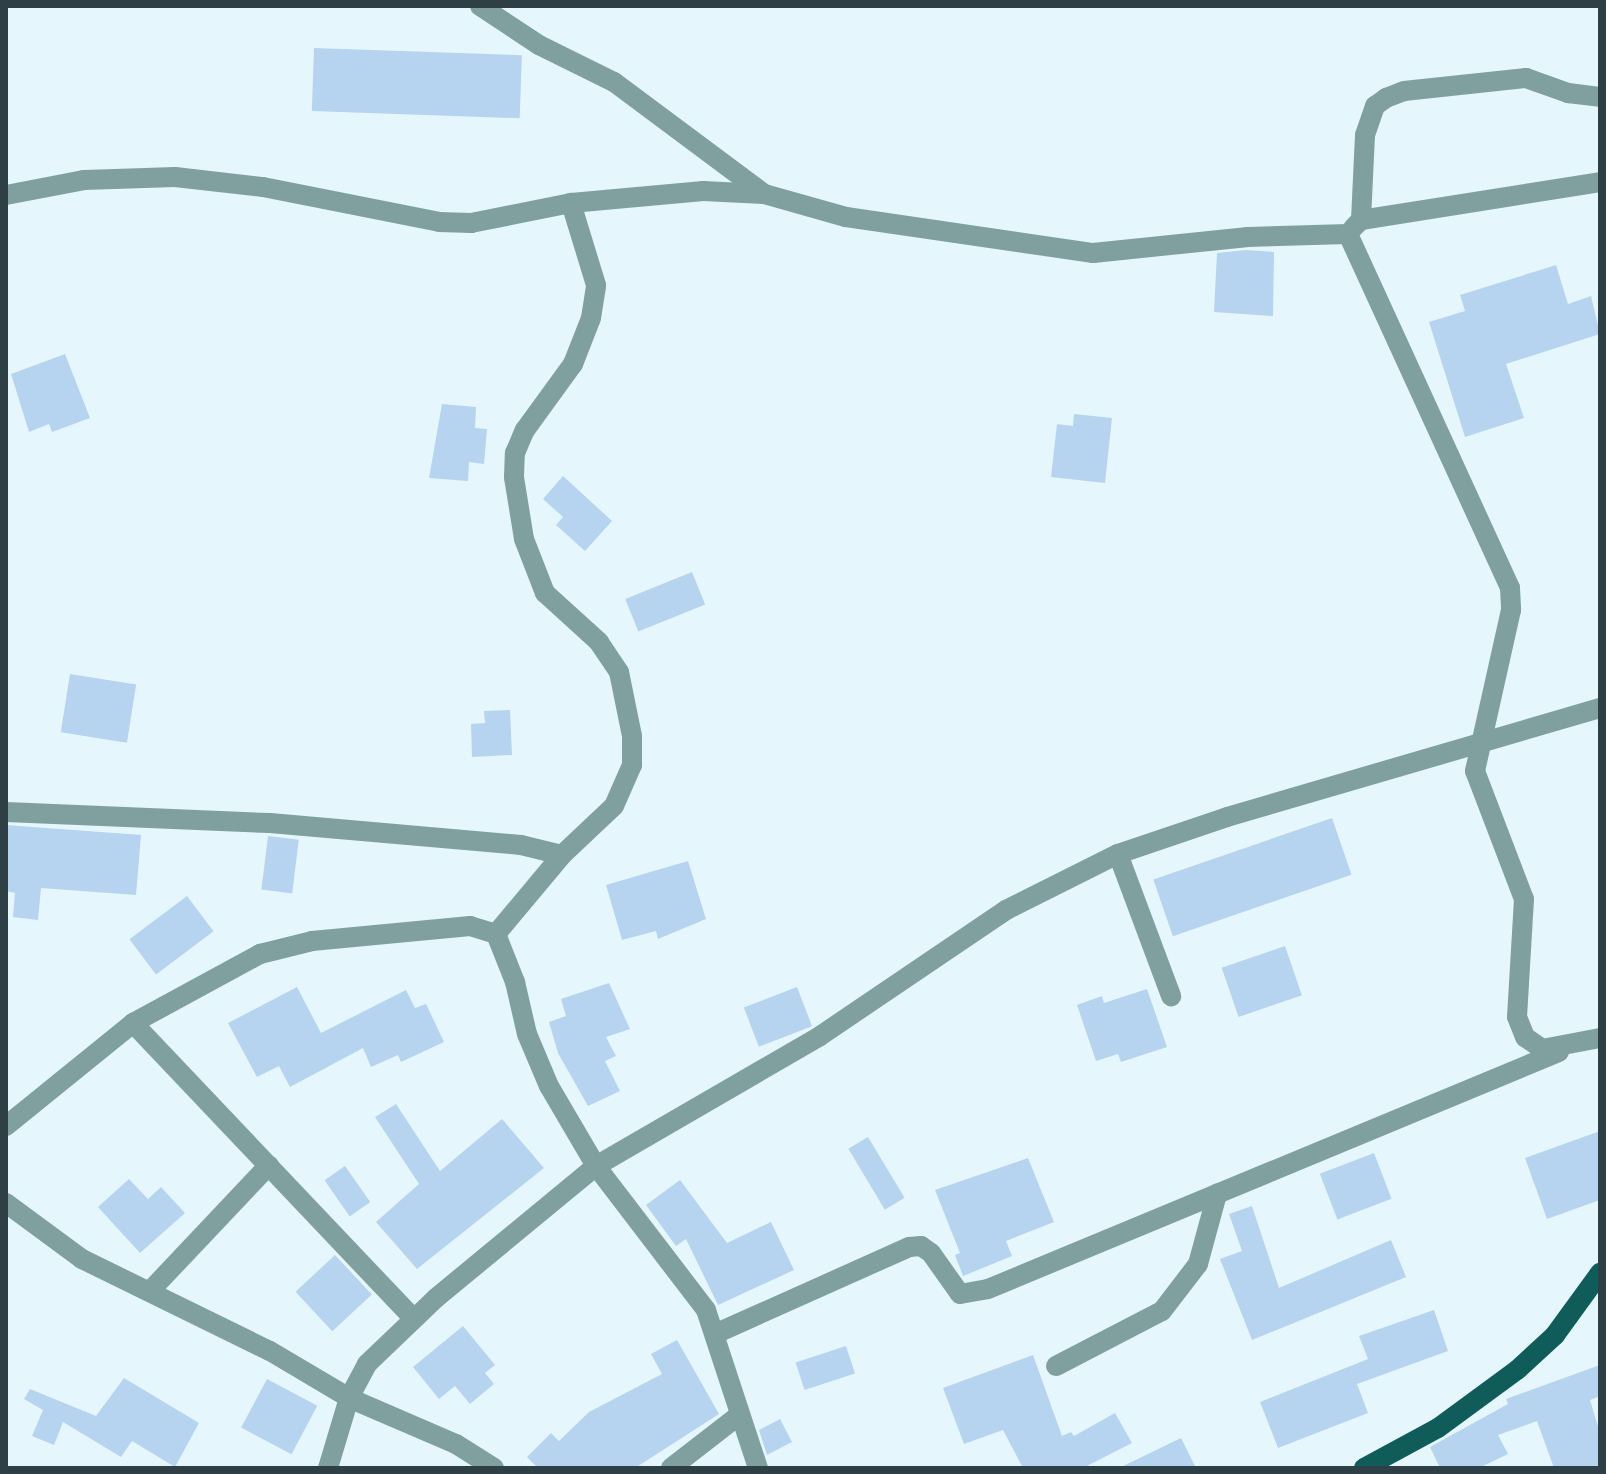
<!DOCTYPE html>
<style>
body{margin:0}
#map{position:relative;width:1606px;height:1474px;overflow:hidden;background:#e5f7fc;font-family:Ubuntu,sans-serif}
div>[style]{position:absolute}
.building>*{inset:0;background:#b6d4ef;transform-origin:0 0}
.minor>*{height:20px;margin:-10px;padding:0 10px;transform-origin:10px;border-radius:10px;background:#80a09f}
.major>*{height:20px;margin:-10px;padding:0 10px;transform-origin:10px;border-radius:10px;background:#105c5a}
span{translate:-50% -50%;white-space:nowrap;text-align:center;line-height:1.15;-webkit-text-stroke:7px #fff;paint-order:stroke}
.frame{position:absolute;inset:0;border:8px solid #2e4045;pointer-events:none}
</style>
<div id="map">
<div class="building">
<div style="left:314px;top:48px;width:208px;height:63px;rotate:2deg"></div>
<div style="clip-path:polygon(1246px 250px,1274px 252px,1273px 316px,1214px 312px,1217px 253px)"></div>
<div style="clip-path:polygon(1556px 265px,1568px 304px,1591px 296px,1600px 334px,1506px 364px,1524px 418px,1465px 437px,1429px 322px,1465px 311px,1460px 295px)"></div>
<div style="clip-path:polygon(65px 354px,90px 418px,52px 432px,49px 424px,29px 432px,11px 374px)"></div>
<div style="clip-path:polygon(442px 404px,476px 407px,475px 428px,487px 429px,484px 464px,469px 462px,468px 481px,429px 478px)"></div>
<div style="clip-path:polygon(1074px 414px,1112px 418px,1105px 483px,1051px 477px,1057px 424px,1073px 426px)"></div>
<div style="clip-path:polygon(563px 476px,612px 521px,585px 551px,556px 525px,563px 517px,543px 499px)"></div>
<div style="left:692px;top:572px;width:35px;height:72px;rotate:68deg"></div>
<div style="left:70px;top:674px;width:67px;height:59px;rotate:9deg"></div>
<div style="clip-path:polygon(510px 710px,512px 755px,472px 757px,471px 724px,485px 723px,484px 711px)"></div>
<div style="left:1332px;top:818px;width:60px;height:189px;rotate:71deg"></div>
<div style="clip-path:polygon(6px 825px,141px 835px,136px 895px,41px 888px,38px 920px,13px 917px,15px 893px,6px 891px)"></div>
<div style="left:268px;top:836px;width:31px;height:54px;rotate:7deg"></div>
<div style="clip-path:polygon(688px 861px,706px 919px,658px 939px,656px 931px,622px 940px,606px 885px)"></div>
<div style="left:187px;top:896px;width:44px;height:72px;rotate:53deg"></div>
<div style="left:1285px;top:946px;width:52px;height:67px;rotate:71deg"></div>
<div style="clip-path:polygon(609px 983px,630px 1029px,606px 1037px,616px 1056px,605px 1061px,620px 1091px,588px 1106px,558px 1053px,549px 1022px,566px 1016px,561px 999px)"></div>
<div style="clip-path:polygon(297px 987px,321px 1033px,406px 990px,415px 1008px,426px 1004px,444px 1042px,401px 1062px,398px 1055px,371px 1067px,363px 1048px,290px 1087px,279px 1066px,257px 1077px,228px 1023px)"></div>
<div style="left:797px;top:987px;width:42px;height:57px;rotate:69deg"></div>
<div style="clip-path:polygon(1147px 989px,1167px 1047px,1121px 1062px,1118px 1054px,1096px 1061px,1077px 1005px,1102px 996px,1104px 1003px)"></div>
<div style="clip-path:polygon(396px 1104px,440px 1171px,502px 1119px,544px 1168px,417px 1269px,376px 1222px,419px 1184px,375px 1117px)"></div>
<div style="clip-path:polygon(1600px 1131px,1600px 1200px,1547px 1219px,1525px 1158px)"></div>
<div style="left:868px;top:1137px;width:71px;height:23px;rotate:59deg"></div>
<div style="left:1374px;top:1153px;width:49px;height:58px;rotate:69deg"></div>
<div style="clip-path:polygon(1028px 1158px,1054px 1222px,1006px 1241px,1012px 1256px,963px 1276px,955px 1255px,960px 1253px,935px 1190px)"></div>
<div style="left:345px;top:1166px;width:44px;height:25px;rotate:55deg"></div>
<div style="clip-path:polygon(129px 1179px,148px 1199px,161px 1187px,185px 1213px,140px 1253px,98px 1207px)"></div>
<div style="clip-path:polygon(680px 1180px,727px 1243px,771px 1222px,794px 1270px,718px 1305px,686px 1239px,676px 1246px,646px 1205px)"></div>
<div style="clip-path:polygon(1252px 1206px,1279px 1288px,1391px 1240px,1406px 1277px,1252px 1340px,1220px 1259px,1242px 1251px,1229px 1214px)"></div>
<div style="left:335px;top:1255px;width:54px;height:54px;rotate:47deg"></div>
<div style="clip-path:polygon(1434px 1310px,1448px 1351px,1357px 1384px,1368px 1413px,1278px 1448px,1260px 1402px,1368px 1359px,1359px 1336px)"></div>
<div style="clip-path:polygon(463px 1326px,495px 1365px,485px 1373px,494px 1384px,470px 1404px,455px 1386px,439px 1399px,413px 1367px)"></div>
<div style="clip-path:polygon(677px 1340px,719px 1414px,635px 1468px,538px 1468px,527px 1457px,551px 1433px,559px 1441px,589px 1412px,662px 1374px,651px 1354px)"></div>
<div style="left:846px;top:1346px;width:29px;height:53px;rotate:72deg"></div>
<div style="clip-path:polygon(1033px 1355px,1062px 1436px,1071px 1432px,1074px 1436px,1115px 1413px,1132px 1443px,1083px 1468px,1023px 1468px,1003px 1430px,964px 1444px,943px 1388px)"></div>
<div style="clip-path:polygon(1600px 1365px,1600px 1396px,1590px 1400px,1600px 1433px,1600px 1468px,1554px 1468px,1537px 1421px,1498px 1435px,1508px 1454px,1479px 1468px,1440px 1468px,1430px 1447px,1508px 1404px,1506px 1399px)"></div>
<div style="clip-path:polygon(124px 1378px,199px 1423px,175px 1467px,132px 1441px,121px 1457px,63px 1422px,54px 1445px,32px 1436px,43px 1410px,24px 1399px,30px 1389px,96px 1416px)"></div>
<div style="left:267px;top:1379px;width:57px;height:55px;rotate:28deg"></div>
<div style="clip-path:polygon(780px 1419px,792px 1442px,767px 1455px,759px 1430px)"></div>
<div style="clip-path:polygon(1181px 1438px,1196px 1468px,1119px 1468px)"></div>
</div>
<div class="minor">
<div style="left:480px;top:6px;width:71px;rotate:33.5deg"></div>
<div style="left:539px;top:45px;width:84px;rotate:26.3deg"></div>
<div style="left:614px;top:82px;width:187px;rotate:36.7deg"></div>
<div style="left:6px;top:195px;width:79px;rotate:-10.9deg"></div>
<div style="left:84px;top:180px;width:91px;rotate:-1.9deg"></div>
<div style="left:175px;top:177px;width:89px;rotate:6.5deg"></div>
<div style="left:263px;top:187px;width:179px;rotate:11.2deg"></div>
<div style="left:439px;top:222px;width:32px;rotate:2deg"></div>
<div style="left:471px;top:223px;width:102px;rotate:-11.3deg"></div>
<div style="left:571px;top:203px;width:133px;rotate:-5.2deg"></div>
<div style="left:703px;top:191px;width:61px;rotate:2.8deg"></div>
<div style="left:764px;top:194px;width:85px;rotate:15.7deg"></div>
<div style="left:846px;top:217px;width:250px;rotate:8.3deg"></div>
<div style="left:1093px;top:253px;width:156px;rotate:-5.9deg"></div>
<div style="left:1248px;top:237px;width:100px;rotate:-1.7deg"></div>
<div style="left:1348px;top:234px;width:389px;rotate:65.4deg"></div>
<div style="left:1510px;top:588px;width:22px;rotate:87deg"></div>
<div style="left:1511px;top:610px;width:165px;rotate:102.6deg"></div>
<div style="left:1475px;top:771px;width:137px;rotate:69.1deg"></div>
<div style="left:1524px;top:899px;width:118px;rotate:93.4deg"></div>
<div style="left:1517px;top:1017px;width:22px;rotate:68deg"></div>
<div style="left:1525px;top:1037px;width:21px;rotate:35deg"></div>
<div style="left:1542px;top:1049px;width:59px;rotate:-10.7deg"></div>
<div style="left:1361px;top:220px;width:85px;rotate:-87.3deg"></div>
<div style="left:1365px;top:135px;width:31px;rotate:-71deg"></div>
<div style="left:1375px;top:106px;width:14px;rotate:-36deg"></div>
<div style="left:1386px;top:98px;width:19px;rotate:-21deg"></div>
<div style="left:1404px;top:91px;width:123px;rotate:-6.1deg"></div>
<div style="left:1526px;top:78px;width:45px;rotate:19.7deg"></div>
<div style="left:1568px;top:93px;width:32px;rotate:7deg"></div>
<div style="left:1353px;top:228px;width:11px;rotate:-45deg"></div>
<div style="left:1361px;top:220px;width:242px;rotate:-9deg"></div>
<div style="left:6px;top:812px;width:264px;rotate:2.4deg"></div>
<div style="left:270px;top:823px;width:252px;rotate:5deg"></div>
<div style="left:521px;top:845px;width:42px;rotate:13.7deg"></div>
<div style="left:562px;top:855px;width:103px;rotate:129.9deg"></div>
<div style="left:1118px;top:854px;width:152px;rotate:69.5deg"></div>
<div style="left:562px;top:855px;width:71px;rotate:-43.3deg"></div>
<div style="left:614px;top:806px;width:45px;rotate:-66.3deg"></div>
<div style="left:632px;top:765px;width:29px;rotate:-90deg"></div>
<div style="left:632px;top:736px;width:65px;rotate:-101.5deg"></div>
<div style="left:619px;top:672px;width:36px;rotate:-124deg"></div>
<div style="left:599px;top:642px;width:73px;rotate:-137.8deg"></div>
<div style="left:545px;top:593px;width:58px;rotate:-111.3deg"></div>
<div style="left:524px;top:539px;width:63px;rotate:-99.2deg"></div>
<div style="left:514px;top:477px;width:24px;rotate:-88deg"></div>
<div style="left:515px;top:453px;width:25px;rotate:-67deg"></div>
<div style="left:525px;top:430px;width:82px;rotate:-54deg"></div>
<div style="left:573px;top:364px;width:49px;rotate:-68.6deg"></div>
<div style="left:591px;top:318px;width:33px;rotate:-81deg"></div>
<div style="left:596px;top:285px;width:86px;rotate:-107deg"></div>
<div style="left:133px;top:1023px;width:407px;rotate:46.5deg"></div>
<div style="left:6px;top:1126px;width:164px;rotate:-39deg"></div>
<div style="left:133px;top:1023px;width:145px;rotate:-28.5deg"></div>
<div style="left:260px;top:954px;width:54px;rotate:-14deg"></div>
<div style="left:312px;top:941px;width:159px;rotate:-5.4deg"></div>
<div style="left:470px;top:926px;width:27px;rotate:17deg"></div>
<div style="left:496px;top:934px;width:52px;rotate:68.4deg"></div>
<div style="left:515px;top:982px;width:53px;rotate:77deg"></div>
<div style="left:527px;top:1034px;width:56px;rotate:67.1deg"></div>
<div style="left:549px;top:1086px;width:93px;rotate:59.6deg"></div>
<div style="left:596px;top:1166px;width:181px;rotate:52.6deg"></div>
<div style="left:706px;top:1310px;width:166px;rotate:71.8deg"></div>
<div style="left:6px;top:1203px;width:94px;rotate:36.4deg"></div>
<div style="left:82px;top:1259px;width:209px;rotate:26.1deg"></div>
<div style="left:270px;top:1351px;width:92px;rotate:30.7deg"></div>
<div style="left:349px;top:1398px;width:116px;rotate:23.3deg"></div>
<div style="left:456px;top:1444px;width:45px;rotate:32.3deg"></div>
<div style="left:150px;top:1291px;width:173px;rotate:-46.6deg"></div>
<div style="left:717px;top:1333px;width:210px;rotate:-24.1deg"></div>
<div style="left:909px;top:1247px;width:12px;rotate:-5deg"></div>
<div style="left:921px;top:1246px;width:12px;rotate:35deg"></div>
<div style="left:931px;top:1253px;width:50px;rotate:54.7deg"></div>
<div style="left:960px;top:1294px;width:28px;rotate:-10deg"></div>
<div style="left:988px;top:1289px;width:618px;rotate:-22.54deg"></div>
<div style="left:1056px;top:1366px;width:119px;rotate:-27.4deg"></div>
<div style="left:1162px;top:1311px;width:59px;rotate:-52.5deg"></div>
<div style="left:1198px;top:1264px;width:73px;rotate:-74.8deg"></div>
<div style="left:328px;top:1468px;width:73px;rotate:-73.3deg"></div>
<div style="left:349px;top:1398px;width:38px;rotate:-62deg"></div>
<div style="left:367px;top:1364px;width:95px;rotate:-43.7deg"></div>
<div style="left:436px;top:1298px;width:207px;rotate:-39.5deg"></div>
<div style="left:596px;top:1166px;width:259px;rotate:-30.1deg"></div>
<div style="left:820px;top:1036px;width:225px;rotate:-34.1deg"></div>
<div style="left:1006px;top:910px;width:125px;rotate:-26.6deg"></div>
<div style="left:1118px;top:854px;width:115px;rotate:-18.7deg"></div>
<div style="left:1227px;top:817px;width:389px;rotate:-16.3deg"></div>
<div style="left:671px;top:1468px;width:85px;rotate:-37.8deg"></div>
</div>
<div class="major">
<div style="left:1364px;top:1468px;width:84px;rotate:-28.4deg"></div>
<div style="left:1438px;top:1428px;width:98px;rotate:-36.3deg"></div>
<div style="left:1517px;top:1370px;width:52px;rotate:-42.6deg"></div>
<div style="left:1555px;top:1335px;width:77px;rotate:-54deg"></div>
</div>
<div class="frame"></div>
</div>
